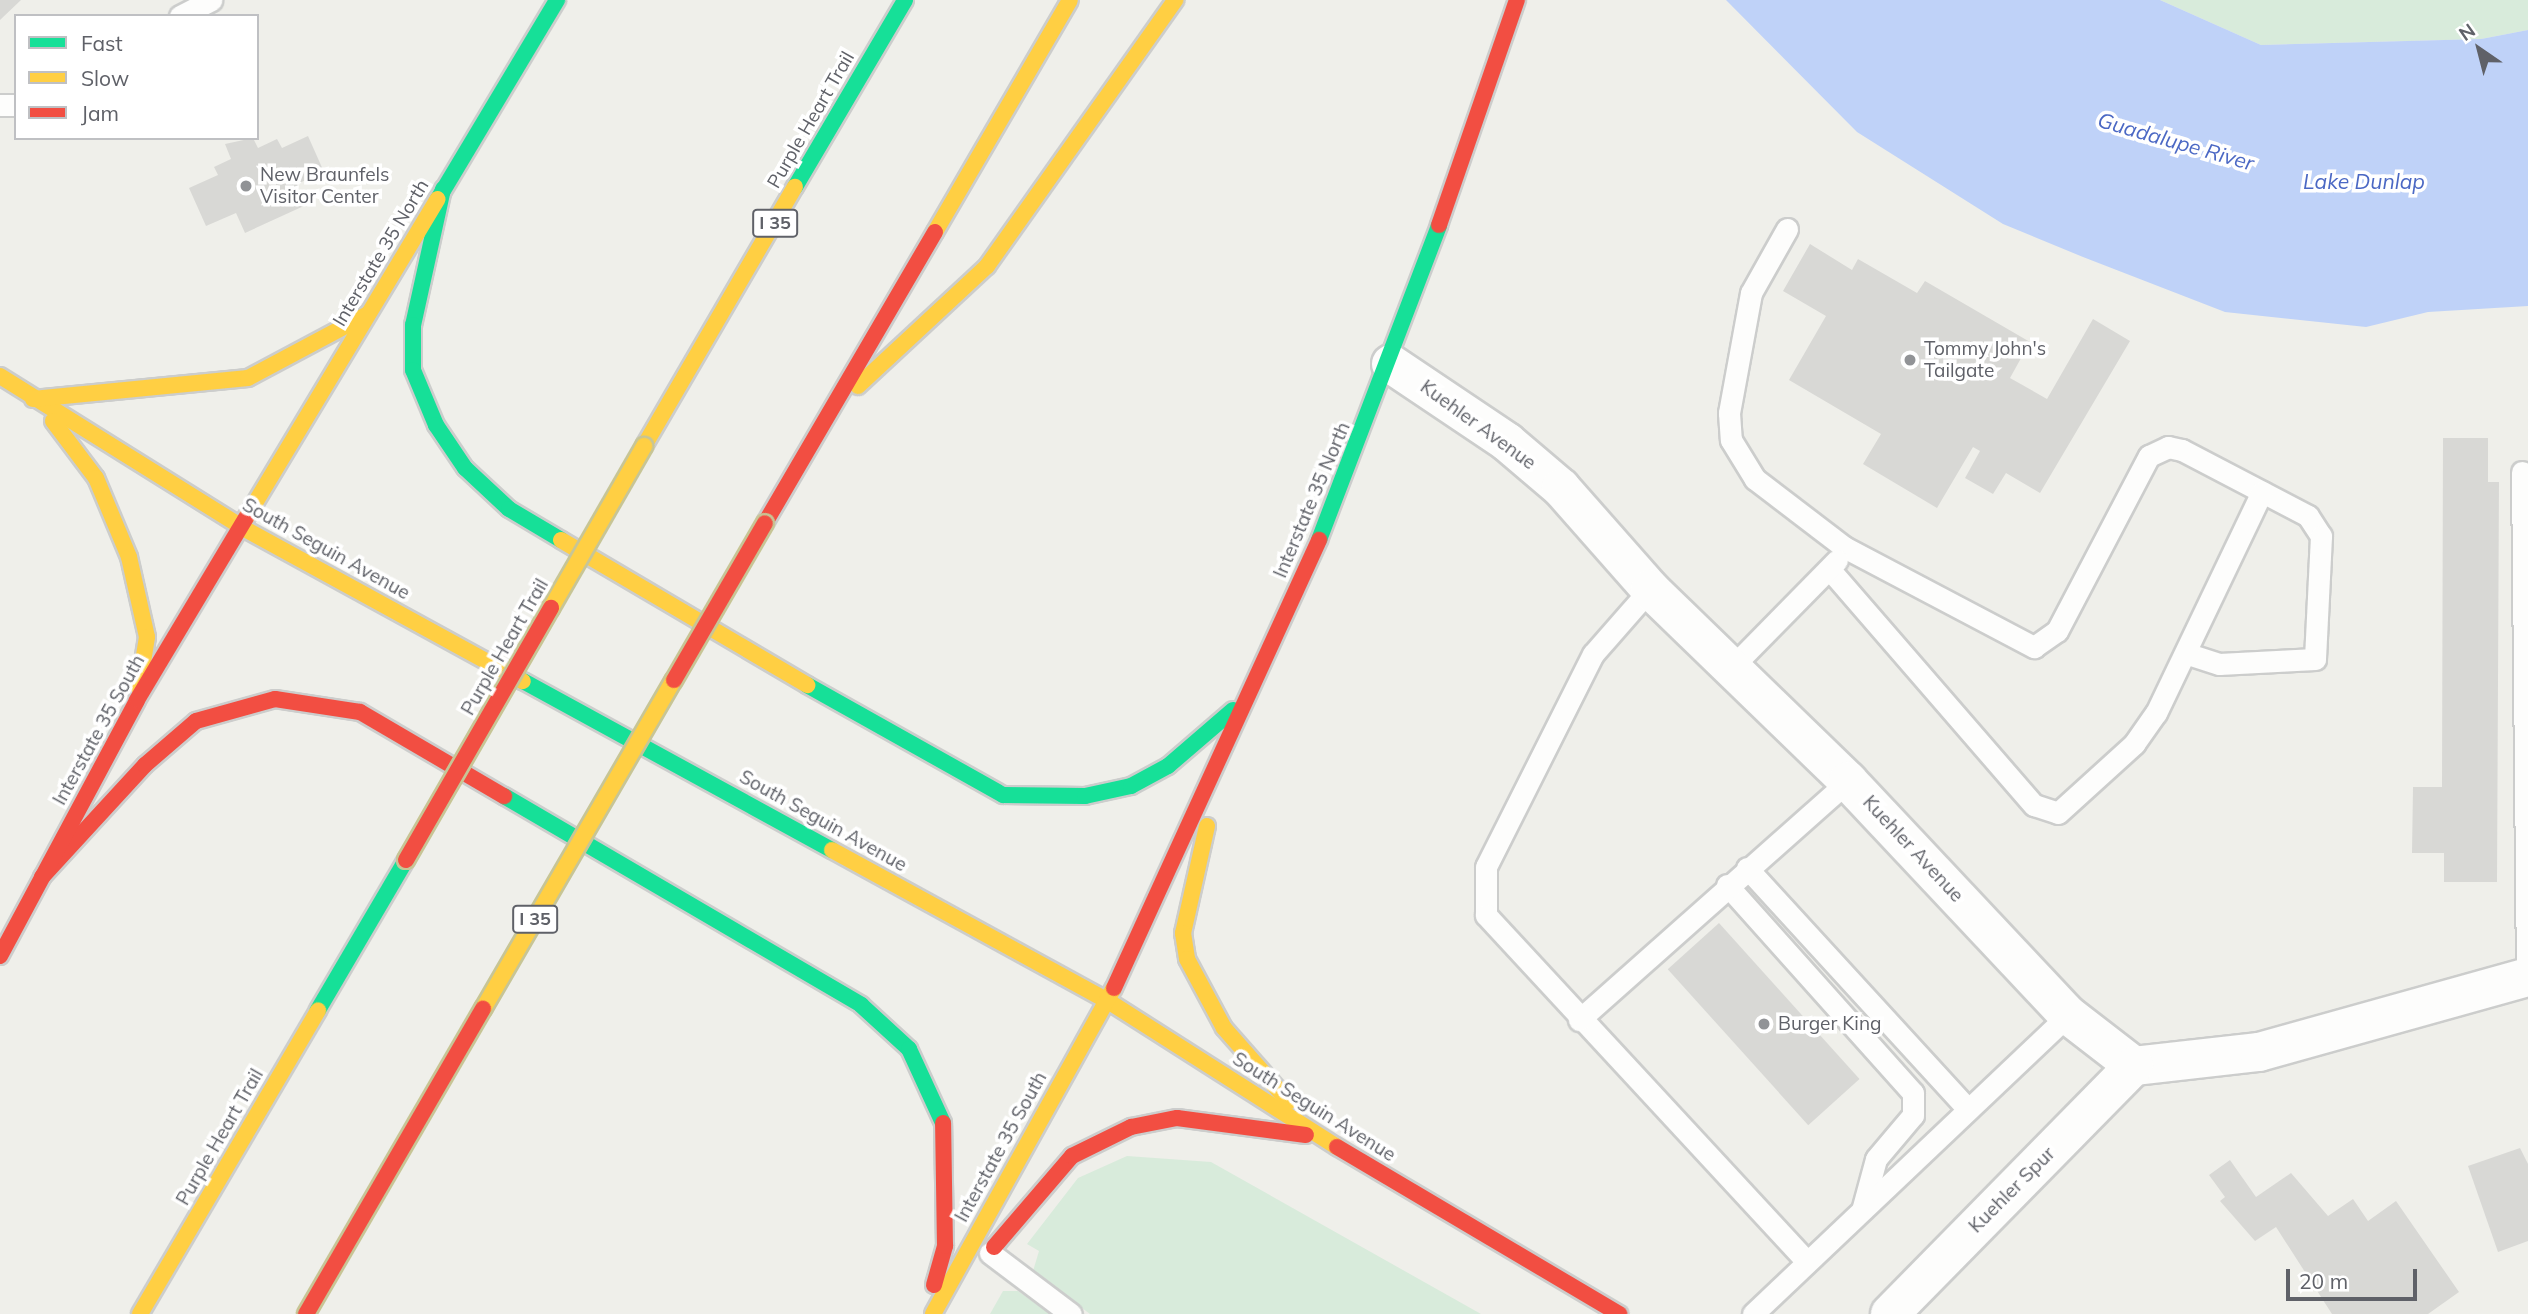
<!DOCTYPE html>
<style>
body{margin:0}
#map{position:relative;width:2528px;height:1314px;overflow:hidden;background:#efefea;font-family:Mulish,sans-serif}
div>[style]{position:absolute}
.green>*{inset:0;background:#d8ebdb}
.water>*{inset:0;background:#bfd2f8}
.building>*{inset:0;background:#d8d8d5;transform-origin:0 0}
.roads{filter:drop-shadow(2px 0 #cccdcc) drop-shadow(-2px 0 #cccdcc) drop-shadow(0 2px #cccdcc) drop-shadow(0 -2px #cccdcc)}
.lane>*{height:21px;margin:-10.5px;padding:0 10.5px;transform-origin:10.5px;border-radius:10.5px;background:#fdfdfc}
.street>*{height:38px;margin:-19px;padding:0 19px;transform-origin:19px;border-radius:19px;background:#fdfdfc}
.fast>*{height:16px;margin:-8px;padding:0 8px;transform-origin:8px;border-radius:8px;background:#16e098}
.slow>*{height:16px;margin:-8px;padding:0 8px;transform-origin:8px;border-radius:8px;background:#ffcf43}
.jam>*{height:16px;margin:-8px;padding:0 8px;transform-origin:8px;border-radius:8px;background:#f24e42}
.bridges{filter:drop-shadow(2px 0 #c7c596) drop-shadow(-2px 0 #c7c596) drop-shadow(0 2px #c7c596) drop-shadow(0 -2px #c7c596)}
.slow-bridge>*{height:16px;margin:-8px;padding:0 8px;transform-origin:8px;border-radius:8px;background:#ffcf43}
.jam-bridge>*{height:16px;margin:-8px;padding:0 8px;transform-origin:8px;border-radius:8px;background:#f24e42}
.dots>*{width:19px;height:19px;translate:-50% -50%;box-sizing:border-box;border:4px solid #fff;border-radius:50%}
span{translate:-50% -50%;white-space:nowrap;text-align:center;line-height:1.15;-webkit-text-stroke:7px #fff;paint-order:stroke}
.shield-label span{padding:2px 5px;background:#fff;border:2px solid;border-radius:5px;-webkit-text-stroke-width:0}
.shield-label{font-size:18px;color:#5f6168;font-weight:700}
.street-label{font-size:19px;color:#5f6168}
.poi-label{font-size:19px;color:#5f6168}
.left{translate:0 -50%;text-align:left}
.water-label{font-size:21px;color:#4b68c4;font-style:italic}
.legend{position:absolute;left:14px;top:14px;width:245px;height:126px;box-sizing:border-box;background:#fff;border:2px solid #bfc0c3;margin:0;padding:9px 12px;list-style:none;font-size:21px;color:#5f6168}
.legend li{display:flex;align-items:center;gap:14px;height:35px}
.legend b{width:35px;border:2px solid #bfc0c3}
.north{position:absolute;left:2444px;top:14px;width:70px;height:70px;-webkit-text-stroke:5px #fff;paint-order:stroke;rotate:325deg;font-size:19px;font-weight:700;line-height:28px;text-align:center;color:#5f6168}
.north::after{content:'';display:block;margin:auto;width:24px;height:32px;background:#5f6168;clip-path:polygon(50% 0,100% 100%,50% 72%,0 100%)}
.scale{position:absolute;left:2286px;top:1269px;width:131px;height:32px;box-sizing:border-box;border:4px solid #5f6168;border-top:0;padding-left:9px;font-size:21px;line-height:24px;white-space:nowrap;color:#5f6168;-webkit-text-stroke:5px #fff;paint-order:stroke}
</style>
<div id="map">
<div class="green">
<div style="clip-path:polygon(2160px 0,2528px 0,2528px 30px,2481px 39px,2261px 45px)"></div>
<div style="clip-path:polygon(1127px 1156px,1211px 1162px,1481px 1314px,1090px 1314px,1033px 1271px,1039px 1251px,1027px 1244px,1078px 1178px)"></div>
<div style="clip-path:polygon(1003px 1291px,1018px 1291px,1050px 1314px,990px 1314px)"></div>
</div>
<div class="water">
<div style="clip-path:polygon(1726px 0,2160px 0,2261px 45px,2481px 39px,2528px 30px,2528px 306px,2428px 312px,2366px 327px,2225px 312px,2083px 257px,2003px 224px,1857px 132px)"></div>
</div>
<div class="building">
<div style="clip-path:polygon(0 0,21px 0,0 20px)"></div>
<div style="clip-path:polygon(308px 136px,324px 172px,297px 184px,306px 205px,245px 233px,236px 213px,206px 226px,189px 188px,218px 175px,214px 167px,231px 159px,225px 144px,253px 138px,258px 148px,277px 139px,282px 148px)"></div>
<div style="clip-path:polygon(1810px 244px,1852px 270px,1858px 259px,1917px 293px,1925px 281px,2030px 342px,2010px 378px,2047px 399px,2093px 319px,2130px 341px,2040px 493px,2006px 473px,1993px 494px,1965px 478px,1980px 451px,1973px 447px,1937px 508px,1863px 464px,1881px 434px,1789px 380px,1826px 316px,1783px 291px)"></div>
<div style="clip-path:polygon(2443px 438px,2488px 438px,2488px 482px,2499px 482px,2497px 882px,2444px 882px,2444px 853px,2412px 853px,2413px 787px,2442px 787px)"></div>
<div style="left:1719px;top:923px;width:210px;height:69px;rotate:48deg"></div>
<div style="clip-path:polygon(2520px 1148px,2528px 1164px,2528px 1241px,2498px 1252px,2468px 1166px)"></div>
<div style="clip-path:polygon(2230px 1160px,2256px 1197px,2291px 1173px,2328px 1216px,2353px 1199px,2368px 1221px,2396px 1201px,2459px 1292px,2428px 1314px,2332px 1314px,2276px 1227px,2255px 1241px,2220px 1201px,2225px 1197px,2209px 1175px)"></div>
</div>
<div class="roads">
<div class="lane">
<div style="left:180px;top:16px;width:35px;rotate:-27deg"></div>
<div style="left:0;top:105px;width:16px"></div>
<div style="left:1787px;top:229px;width:73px;rotate:119.4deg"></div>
<div style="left:1751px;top:293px;width:122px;rotate:100.4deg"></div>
<div style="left:1729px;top:413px;width:27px;rotate:86deg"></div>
<div style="left:1731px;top:440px;width:46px;rotate:58.4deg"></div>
<div style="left:1755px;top:479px;width:112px;rotate:37.4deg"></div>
<div style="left:1844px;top:547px;width:215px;rotate:27.8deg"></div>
<div style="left:2034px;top:647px;width:28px;rotate:-35deg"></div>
<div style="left:2057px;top:631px;width:198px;rotate:-62.3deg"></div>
<div style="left:2149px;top:456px;width:21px;rotate:-25deg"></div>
<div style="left:2168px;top:447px;width:14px;rotate:12deg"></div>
<div style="left:2182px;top:450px;width:142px;rotate:27.6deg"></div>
<div style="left:2308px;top:516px;width:24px;rotate:57deg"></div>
<div style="left:2321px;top:536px;width:123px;rotate:92.8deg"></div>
<div style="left:2315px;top:659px;width:96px;rotate:177deg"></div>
<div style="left:2219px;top:664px;width:35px;rotate:-162deg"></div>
<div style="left:2522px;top:472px;width:505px;rotate:89.43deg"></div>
<div style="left:1831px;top:571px;width:310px;rotate:49.1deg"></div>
<div style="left:2034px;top:805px;width:25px;rotate:18deg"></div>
<div style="left:2058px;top:813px;width:103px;rotate:-42.2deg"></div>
<div style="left:2134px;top:744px;width:38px;rotate:-55deg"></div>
<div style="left:2156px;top:713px;width:245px;rotate:-64.4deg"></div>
<div style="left:1650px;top:589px;width:86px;rotate:131.2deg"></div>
<div style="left:1593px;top:654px;width:238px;rotate:116.7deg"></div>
<div style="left:1486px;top:867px;width:48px;rotate:90deg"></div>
<div style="left:1486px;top:915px;width:469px;rotate:47.2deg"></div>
<div style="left:1731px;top:668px;width:151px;rotate:-45.5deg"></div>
<div style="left:1747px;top:868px;width:327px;rotate:47.5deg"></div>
<div style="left:1727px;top:885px;width:279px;rotate:48.2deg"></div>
<div style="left:1913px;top:1093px;width:22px;rotate:90deg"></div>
<div style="left:1913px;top:1115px;width:57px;rotate:130.1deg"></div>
<div style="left:1876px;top:1159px;width:50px;rotate:105.2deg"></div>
<div style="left:1579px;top:1020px;width:360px;rotate:-41.6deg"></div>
<div style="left:990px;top:1253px;width:101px;rotate:37deg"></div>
<div style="left:1753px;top:1314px;width:434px;rotate:-43.5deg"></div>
</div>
<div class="street">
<div style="left:1391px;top:364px;width:140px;rotate:33.9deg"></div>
<div style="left:1507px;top:442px;width:71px;rotate:40.4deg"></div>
<div style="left:1561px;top:488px;width:135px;rotate:48.6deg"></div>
<div style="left:1650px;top:589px;width:276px;rotate:44.1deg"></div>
<div style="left:1848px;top:781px;width:321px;rotate:46.8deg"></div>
<div style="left:2068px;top:1015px;width:83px;rotate:37.7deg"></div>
<div style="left:2134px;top:1066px;width:126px;rotate:-6.4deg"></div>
<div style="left:2259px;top:1052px;width:279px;rotate:-15.6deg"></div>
<div style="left:1890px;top:1314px;width:348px;rotate:-45.5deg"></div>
</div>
<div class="fast">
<div style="left:795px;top:187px;width:217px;rotate:-59.5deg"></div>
<div style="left:443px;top:189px;width:139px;rotate:102.4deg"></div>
<div style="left:413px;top:325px;width:45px;rotate:90deg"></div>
<div style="left:413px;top:370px;width:60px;rotate:67.3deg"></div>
<div style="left:436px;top:425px;width:52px;rotate:56deg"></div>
<div style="left:465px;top:468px;width:60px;rotate:43deg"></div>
<div style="left:509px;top:509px;width:61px;rotate:30.8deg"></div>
<div style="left:438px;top:199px;width:232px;rotate:-59.1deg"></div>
<div style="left:1319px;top:540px;width:337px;rotate:-69.1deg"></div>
<div style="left:523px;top:681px;width:352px;rotate:28.7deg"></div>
<div style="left:807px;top:685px;width:225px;rotate:29.3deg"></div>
<div style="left:1003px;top:795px;width:82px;rotate:0.7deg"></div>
<div style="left:1085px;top:796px;width:47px;rotate:-12.3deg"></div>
<div style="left:1131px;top:786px;width:42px;rotate:-28.4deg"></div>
<div style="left:1168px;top:766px;width:86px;rotate:-40.7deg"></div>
<div style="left:504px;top:796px;width:414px;rotate:30.3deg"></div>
<div style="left:861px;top:1005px;width:65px;rotate:42.5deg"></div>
<div style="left:909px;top:1049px;width:81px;rotate:65.3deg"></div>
<div style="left:318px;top:1010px;width:174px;rotate:-59.6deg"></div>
</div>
<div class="slow">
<div style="left:935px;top:232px;width:268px;rotate:-59.8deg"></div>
<div style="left:0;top:376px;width:287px;rotate:32deg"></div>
<div style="left:243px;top:528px;width:319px;rotate:28.7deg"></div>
<div style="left:858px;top:386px;width:176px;rotate:-42.9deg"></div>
<div style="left:987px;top:266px;width:326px;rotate:-54.7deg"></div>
<div style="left:33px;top:399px;width:216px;rotate:-5.6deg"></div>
<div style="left:248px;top:378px;width:136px;rotate:-28.1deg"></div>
<div style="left:53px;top:421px;width:71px;rotate:53deg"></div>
<div style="left:96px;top:478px;width:86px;rotate:67.3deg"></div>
<div style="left:129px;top:557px;width:82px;rotate:77.3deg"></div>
<div style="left:147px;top:637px;width:51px;rotate:99.1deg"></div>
<div style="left:644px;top:446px;width:300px;rotate:-59.8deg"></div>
<div style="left:246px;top:518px;width:372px;rotate:-59deg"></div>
<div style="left:561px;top:540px;width:286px;rotate:30.5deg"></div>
<div style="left:1207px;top:826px;width:110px;rotate:102.6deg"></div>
<div style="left:1183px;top:933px;width:26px;rotate:81deg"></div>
<div style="left:1187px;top:959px;width:78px;rotate:61.8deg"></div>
<div style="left:1224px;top:1028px;width:98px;rotate:48.7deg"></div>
<div style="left:832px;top:850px;width:315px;rotate:28.7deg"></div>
<div style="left:1108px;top:1001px;width:272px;rotate:32.5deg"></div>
<div style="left:140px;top:1314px;width:352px;rotate:-59.6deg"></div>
<div style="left:933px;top:1314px;width:373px;rotate:-61deg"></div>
</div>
<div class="jam">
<div style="left:1439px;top:225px;width:238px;rotate:-70.9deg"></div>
<div style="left:765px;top:523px;width:337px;rotate:-59.7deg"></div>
<div style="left:42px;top:877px;width:152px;rotate:-47.4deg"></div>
<div style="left:145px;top:765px;width:67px;rotate:-40.8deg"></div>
<div style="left:196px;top:721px;width:82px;rotate:-15.6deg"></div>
<div style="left:275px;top:699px;width:86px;rotate:8.7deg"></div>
<div style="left:360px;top:712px;width:167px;rotate:30.3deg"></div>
<div style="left:0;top:956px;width:290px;rotate:-61.8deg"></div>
<div style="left:137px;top:700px;width:212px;rotate:-59.1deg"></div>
<div style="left:1114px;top:988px;width:493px;rotate:-65.4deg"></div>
<div style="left:1337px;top:1147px;width:328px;rotate:30.6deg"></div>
<div style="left:994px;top:1247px;width:120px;rotate:-49.4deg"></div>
<div style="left:1072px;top:1156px;width:66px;rotate:-26.2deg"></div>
<div style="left:1131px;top:1127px;width:47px;rotate:-11.1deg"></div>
<div style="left:1177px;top:1118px;width:130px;rotate:7.5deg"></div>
<div style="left:934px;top:1285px;width:41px;rotate:-74.2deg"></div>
<div style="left:945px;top:1246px;width:123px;rotate:-90.9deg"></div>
</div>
</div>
<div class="bridges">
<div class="slow-bridge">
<div style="left:551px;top:608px;width:187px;rotate:-60.1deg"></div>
<div style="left:483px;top:1009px;width:380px;rotate:-59.9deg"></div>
</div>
<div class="jam-bridge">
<div style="left:674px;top:680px;width:181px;rotate:-59.9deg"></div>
<div style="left:406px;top:860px;width:291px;rotate:-60.1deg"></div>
<div style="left:306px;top:1314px;width:353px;rotate:-59.9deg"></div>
</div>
</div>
<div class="dots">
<div style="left:246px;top:186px;background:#919396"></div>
<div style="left:1910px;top:360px;background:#919396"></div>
<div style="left:1764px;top:1024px;background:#919396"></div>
</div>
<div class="shield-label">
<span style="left:775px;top:223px">I 35</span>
<span style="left:535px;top:919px">I 35</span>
</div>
<div class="street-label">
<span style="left:811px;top:120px;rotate:-60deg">Purple Heart Trail</span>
<span style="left:381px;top:253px;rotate:-59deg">Interstate 35 North</span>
<span style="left:1478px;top:425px;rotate:36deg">Kuehler Avenue</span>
<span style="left:1312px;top:500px;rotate:-67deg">Interstate 35 North</span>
<span style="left:326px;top:549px;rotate:29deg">South Seguin Avenue</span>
<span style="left:505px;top:647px;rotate:-60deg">Purple Heart Trail</span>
<span style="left:99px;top:730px;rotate:-61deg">Interstate 35 South</span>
<span style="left:823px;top:821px;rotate:29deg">South Seguin Avenue</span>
<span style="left:1913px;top:849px;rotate:47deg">Kuehler Avenue</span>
<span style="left:1314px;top:1107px;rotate:32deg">South Seguin Avenue</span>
<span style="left:220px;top:1137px;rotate:-60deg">Purple Heart Trail</span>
<span style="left:1001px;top:1147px;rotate:-61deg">Interstate 35 South</span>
<span style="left:2012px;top:1190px;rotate:-45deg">Kuehler Spur</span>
</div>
<div class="poi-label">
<span class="left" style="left:260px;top:186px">New Braunfels<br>Visitor Center</span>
<span class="left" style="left:1924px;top:360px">Tommy John's<br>Tailgate</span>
<span class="left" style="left:1778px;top:1024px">Burger King</span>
</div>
<div class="water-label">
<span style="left:2176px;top:141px;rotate:16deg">Guadalupe River</span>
<span style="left:2364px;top:181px">Lake Dunlap</span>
</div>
<ul class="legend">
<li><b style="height:9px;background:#16e098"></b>Fast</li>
<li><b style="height:9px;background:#ffcf43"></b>Slow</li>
<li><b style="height:9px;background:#f24e42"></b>Jam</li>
</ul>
<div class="north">N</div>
<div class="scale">20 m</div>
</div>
